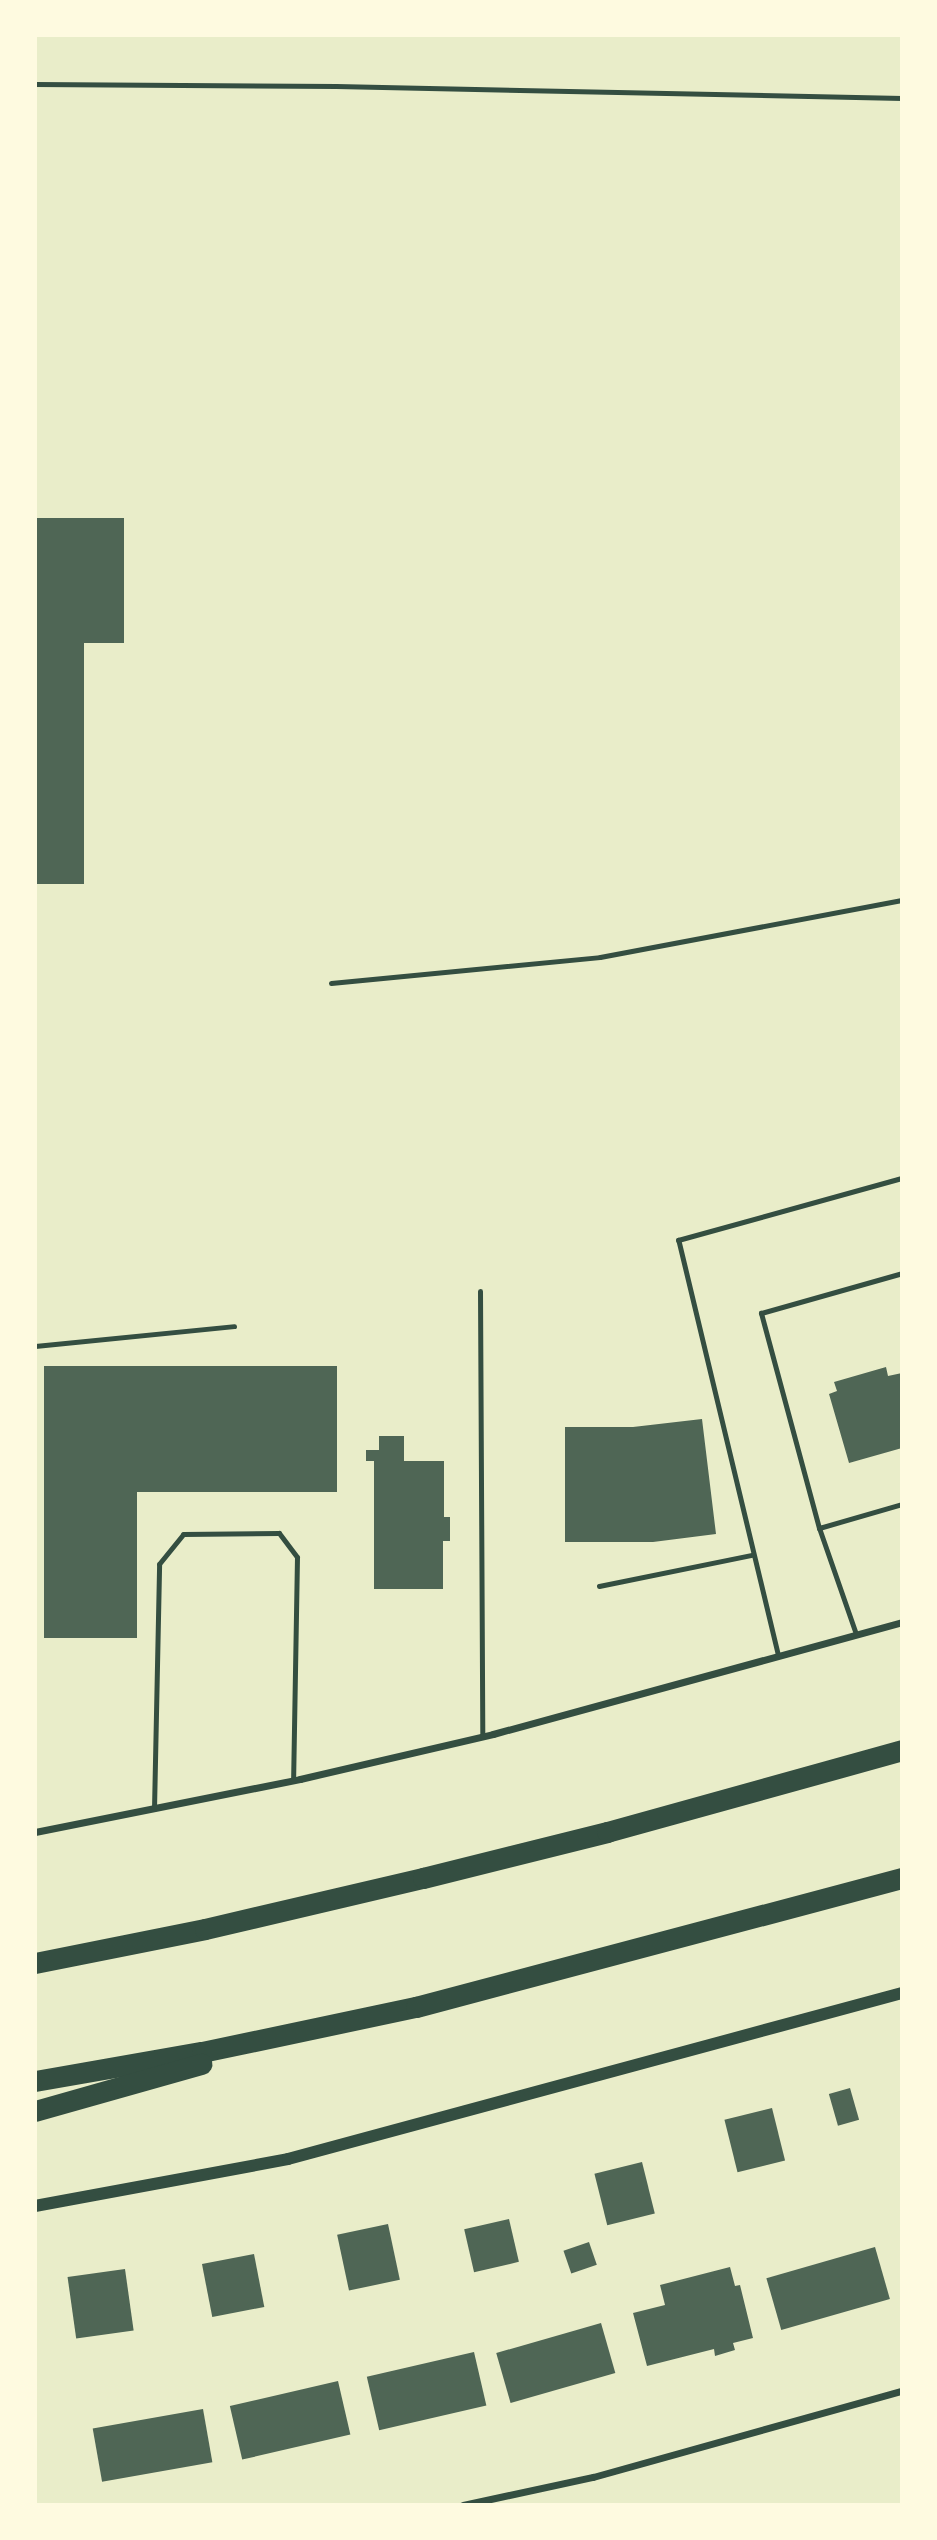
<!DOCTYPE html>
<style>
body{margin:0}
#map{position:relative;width:937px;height:2540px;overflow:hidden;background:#e9edc9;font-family:"Source Sans 3",sans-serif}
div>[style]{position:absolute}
.building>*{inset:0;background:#4f6655;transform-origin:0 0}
.path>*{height:4.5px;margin:-2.25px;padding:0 2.25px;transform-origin:2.25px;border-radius:2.25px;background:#344e41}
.service>*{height:5px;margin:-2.5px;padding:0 2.5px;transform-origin:2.5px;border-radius:2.5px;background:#344e41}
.minor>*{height:7px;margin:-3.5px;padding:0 3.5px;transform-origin:3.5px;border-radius:3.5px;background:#344e41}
.tertiary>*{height:12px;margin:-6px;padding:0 6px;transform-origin:6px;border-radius:6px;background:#344e41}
.motorway>*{height:21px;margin:-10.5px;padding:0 10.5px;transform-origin:10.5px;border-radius:10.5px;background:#344e41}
span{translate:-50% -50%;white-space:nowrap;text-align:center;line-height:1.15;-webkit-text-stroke:5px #fefae0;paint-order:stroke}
.frame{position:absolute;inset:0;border:37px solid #fefae0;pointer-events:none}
</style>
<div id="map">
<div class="building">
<div style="clip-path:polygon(35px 518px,124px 518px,124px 643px,84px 643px,84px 884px,35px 884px)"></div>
<div style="clip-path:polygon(44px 1366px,337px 1366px,337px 1492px,137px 1492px,137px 1638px,44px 1638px)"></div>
<div style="clip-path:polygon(886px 1367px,888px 1376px,902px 1373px,902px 1448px,849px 1463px,829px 1394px,837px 1391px,834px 1382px)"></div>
<div style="clip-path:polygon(702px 1419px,716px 1534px,653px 1542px,565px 1542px,565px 1427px,633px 1427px)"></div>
<div style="clip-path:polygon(379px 1436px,404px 1436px,404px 1461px,444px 1461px,444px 1517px,450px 1517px,450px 1541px,443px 1541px,443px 1589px,374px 1589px,374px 1461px,366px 1461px,366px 1450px,379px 1450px)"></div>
<div style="left:850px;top:2088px;width:33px;height:22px;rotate:74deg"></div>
<div style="left:772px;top:2108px;width:54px;height:49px;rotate:76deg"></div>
<div style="left:642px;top:2162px;width:53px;height:49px;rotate:76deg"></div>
<div style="left:509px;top:2219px;width:44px;height:46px;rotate:77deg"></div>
<div style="left:388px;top:2224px;width:57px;height:52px;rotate:78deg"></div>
<div style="left:589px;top:2242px;width:24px;height:27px;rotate:71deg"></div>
<div style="left:875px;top:2247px;width:54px;height:113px;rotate:74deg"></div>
<div style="left:254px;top:2254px;width:54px;height:53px;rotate:79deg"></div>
<div style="clip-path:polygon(730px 2267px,735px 2286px,740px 2285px,753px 2338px,733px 2343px,735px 2350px,715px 2356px,714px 2349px,647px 2366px,633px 2313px,665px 2305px,660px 2285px)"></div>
<div style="left:125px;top:2269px;width:62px;height:58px;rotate:82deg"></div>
<div style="left:601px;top:2323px;width:52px;height:109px;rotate:74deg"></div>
<div style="left:474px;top:2352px;width:55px;height:110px;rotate:77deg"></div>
<div style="left:338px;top:2381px;width:55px;height:111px;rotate:77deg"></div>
<div style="left:203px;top:2409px;width:54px;height:112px;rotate:80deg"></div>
</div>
<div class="path">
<div style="left:35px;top:84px;width:301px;rotate:0.4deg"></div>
<div style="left:336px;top:86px;width:566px;rotate:1.21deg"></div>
</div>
<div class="service">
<div style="left:331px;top:983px;width:270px;rotate:-5.5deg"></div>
<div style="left:600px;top:957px;width:307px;rotate:-10.7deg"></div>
<div style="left:480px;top:1291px;width:446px;rotate:89.7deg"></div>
<div style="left:35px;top:1346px;width:200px;rotate:-5.7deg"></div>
<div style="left:819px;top:1528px;width:223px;rotate:-105.1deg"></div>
<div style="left:761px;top:1313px;width:147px;rotate:-15.8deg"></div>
<div style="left:599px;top:1586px;width:156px;rotate:-11.5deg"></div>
<div style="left:856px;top:1634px;width:112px;rotate:-109.2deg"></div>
<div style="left:819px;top:1528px;width:86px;rotate:-16.1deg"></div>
<div style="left:778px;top:1655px;width:427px;rotate:-103.5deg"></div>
<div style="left:678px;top:1240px;width:232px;rotate:-15.5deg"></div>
<div style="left:154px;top:1809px;width:245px;rotate:-88.8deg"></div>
<div style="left:159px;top:1564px;width:38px;rotate:-51deg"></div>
<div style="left:183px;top:1534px;width:96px;rotate:-0.6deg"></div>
<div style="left:279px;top:1533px;width:30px;rotate:53deg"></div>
<div style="left:297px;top:1557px;width:224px;rotate:91deg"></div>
</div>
<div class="minor">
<div style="left:35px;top:1832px;width:270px;rotate:-11.3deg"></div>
<div style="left:300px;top:1779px;width:198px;rotate:-13.1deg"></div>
<div style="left:493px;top:1734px;width:424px;rotate:-15.3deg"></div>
<div style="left:463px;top:2505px;width:133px;rotate:-12.2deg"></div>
<div style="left:593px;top:2477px;width:321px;rotate:-15.6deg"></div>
</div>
<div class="tertiary">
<div style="left:35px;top:2206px;width:257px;rotate:-10.5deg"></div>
<div style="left:288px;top:2159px;width:636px;rotate:-15.13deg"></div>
</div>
<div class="motorway">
<div style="left:35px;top:1963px;width:173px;rotate:-11.3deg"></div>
<div style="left:205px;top:1929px;width:224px;rotate:-13.2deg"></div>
<div style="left:423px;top:1878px;width:190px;rotate:-14deg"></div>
<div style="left:607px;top:1832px;width:306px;rotate:-15.5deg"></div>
<div style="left:35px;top:2081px;width:169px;rotate:-9.9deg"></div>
<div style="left:202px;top:2052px;width:219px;rotate:-11.9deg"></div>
<div style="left:416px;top:2007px;width:503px;rotate:-14.87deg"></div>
<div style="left:35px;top:2111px;width:173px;rotate:-15.8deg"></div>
</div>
<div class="frame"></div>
</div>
